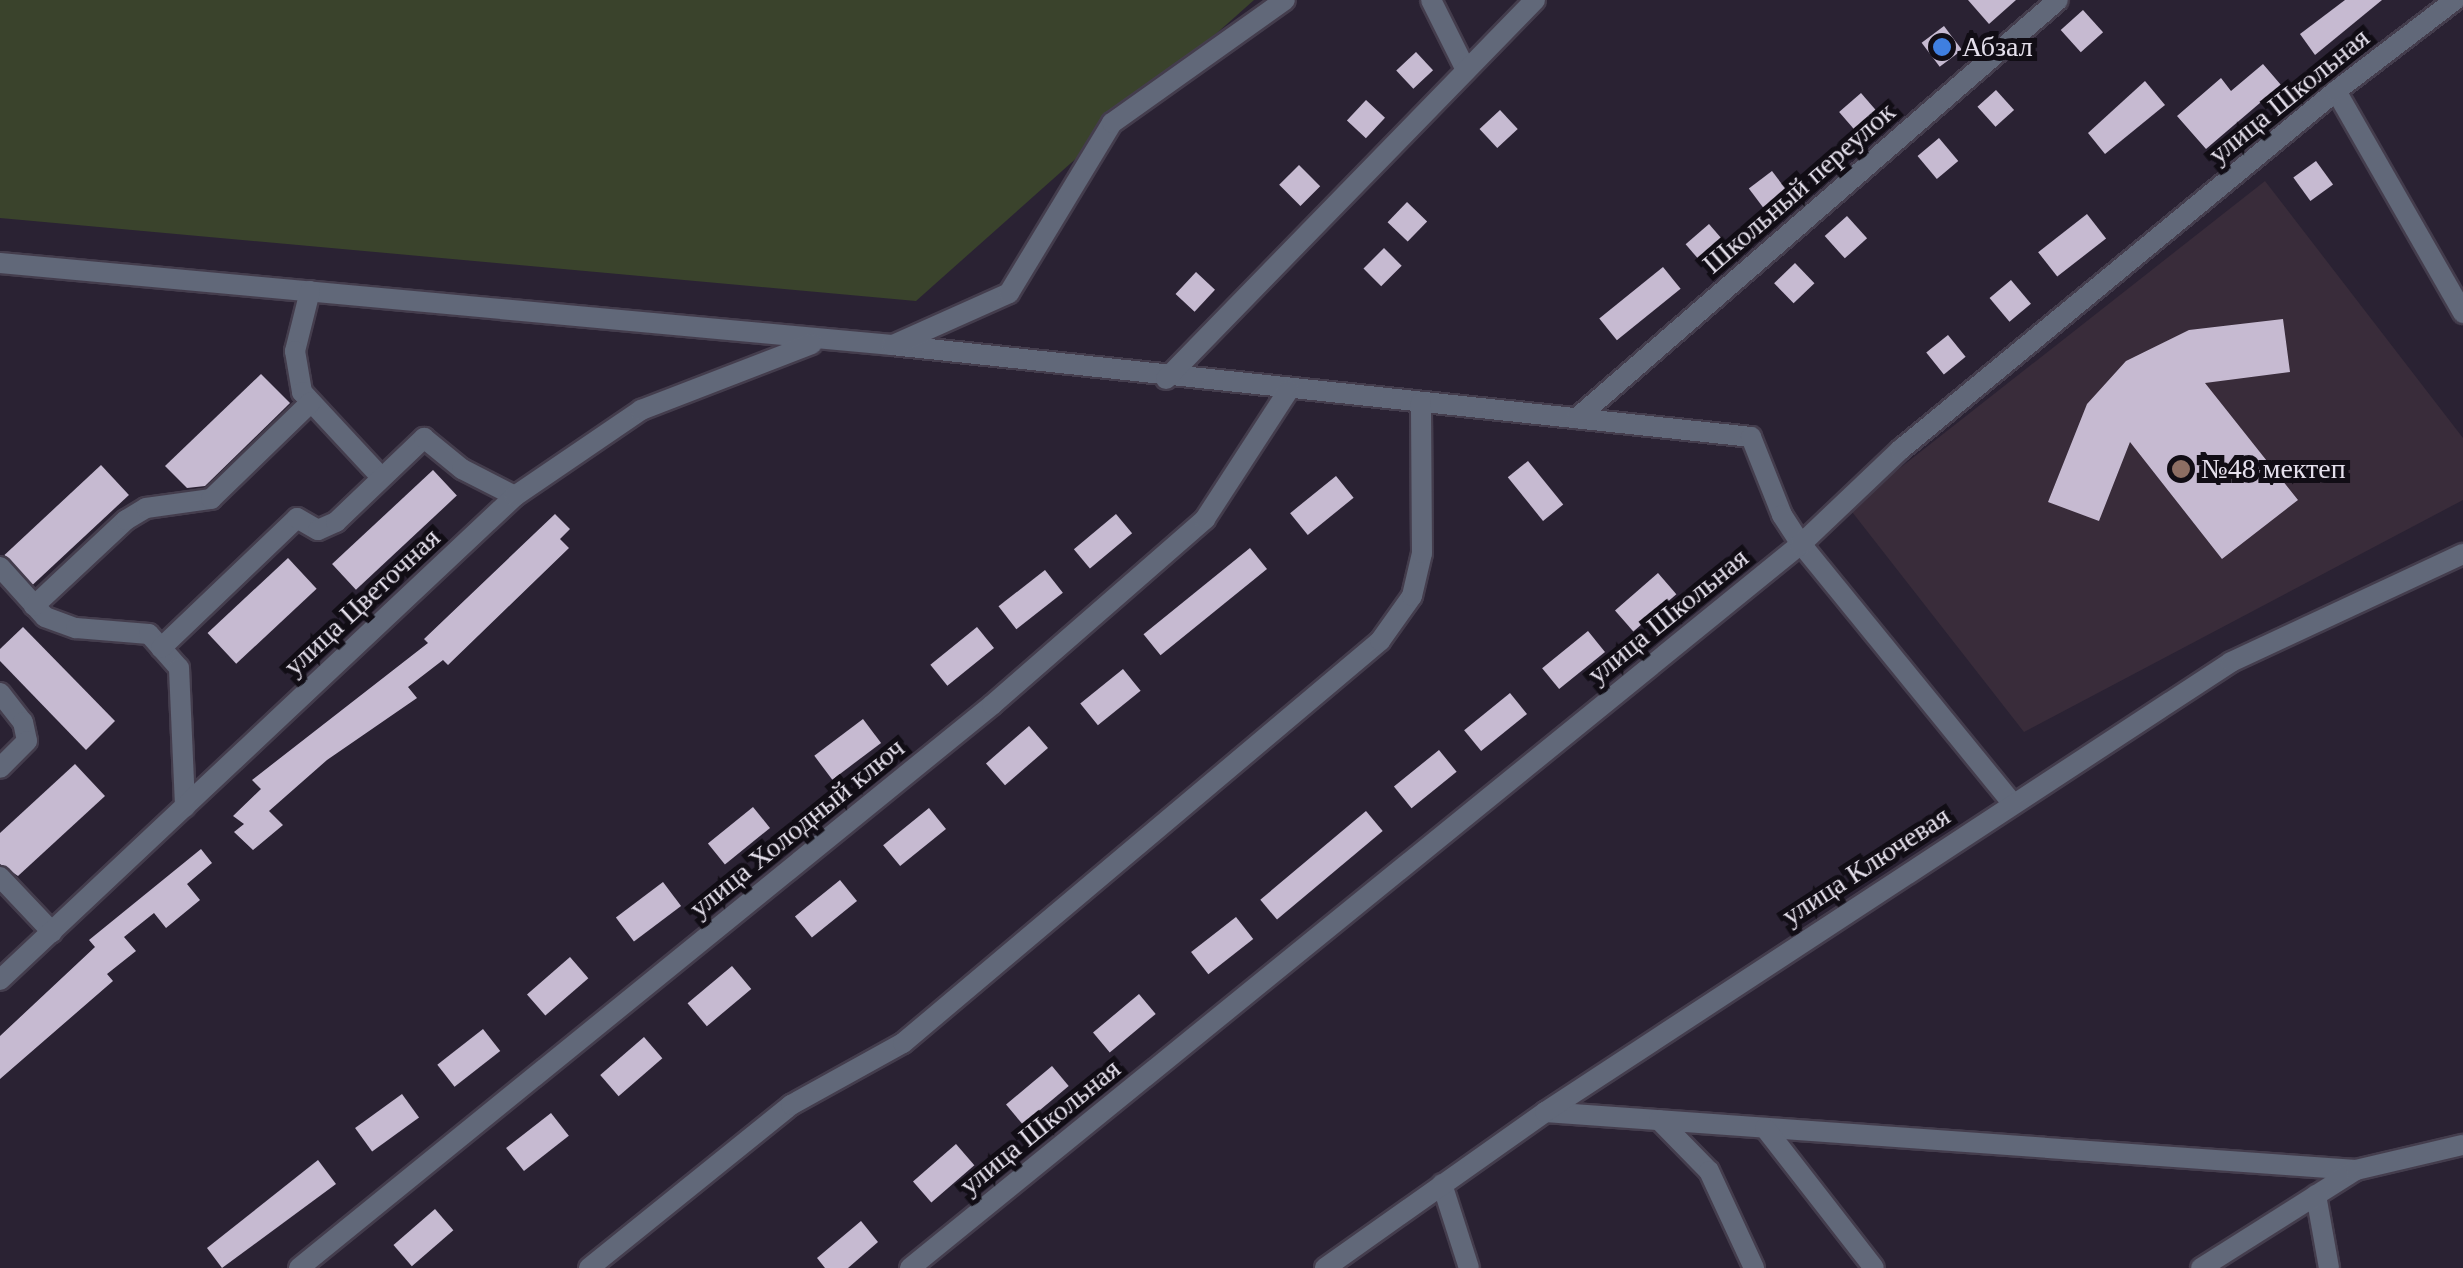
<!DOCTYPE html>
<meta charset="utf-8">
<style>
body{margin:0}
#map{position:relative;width:2463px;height:1268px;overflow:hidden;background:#2a2233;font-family:Georgia,serif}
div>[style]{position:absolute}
.education>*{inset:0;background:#392c3a}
.green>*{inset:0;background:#3a432c}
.building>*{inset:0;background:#c6bad1;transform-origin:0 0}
.roads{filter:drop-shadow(2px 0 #443d4d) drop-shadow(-2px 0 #443d4d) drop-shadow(0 2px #443d4d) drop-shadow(0 -2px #443d4d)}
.minor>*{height:20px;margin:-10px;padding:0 10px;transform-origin:10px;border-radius:10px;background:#616879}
.dots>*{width:28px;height:28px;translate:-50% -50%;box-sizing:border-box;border:5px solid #110d15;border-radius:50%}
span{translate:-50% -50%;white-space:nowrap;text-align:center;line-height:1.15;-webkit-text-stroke:10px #110d15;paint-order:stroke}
.poi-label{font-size:28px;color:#e5e0ec}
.left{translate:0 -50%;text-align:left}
.street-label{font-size:28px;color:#e5e0ec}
</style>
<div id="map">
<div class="education">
<div style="clip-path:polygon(2265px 181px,2463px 438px,2463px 500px,2024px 732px,1849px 508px)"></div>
</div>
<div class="green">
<div style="clip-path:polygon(0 0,1254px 0,916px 301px,0 218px)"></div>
</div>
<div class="building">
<div style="clip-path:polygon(1968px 0,2016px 0,1989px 24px)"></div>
<div style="clip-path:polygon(2345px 0,2382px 0,2315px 55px,2300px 34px)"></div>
<div style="left:2083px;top:10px;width:30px;height:30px;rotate:48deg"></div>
<div style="left:1944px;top:26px;width:30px;height:28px;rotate:53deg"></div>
<div style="left:1416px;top:52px;width:25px;height:27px;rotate:47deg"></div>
<div style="clip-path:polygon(2263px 64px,2281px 85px,2206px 149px,2177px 116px,2221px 78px,2231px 91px)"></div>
<div style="clip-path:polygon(2145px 81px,2165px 105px,2105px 154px,2088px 133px)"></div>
<div style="left:1996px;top:90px;width:27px;height:25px;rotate:48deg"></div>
<div style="left:1861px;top:93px;width:30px;height:29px;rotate:49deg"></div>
<div style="left:1366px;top:100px;width:26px;height:28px;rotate:43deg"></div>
<div style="left:1500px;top:110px;width:26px;height:28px;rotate:47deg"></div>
<div style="left:1939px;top:138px;width:30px;height:28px;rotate:50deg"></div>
<div style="left:2316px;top:161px;width:29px;height:28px;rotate:54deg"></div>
<div style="left:1299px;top:165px;width:30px;height:28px;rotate:45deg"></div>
<div style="left:1772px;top:171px;width:30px;height:29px;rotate:53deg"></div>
<div style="left:1407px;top:202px;width:28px;height:28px;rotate:44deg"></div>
<div style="left:2087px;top:214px;width:31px;height:62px;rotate:52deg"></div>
<div style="left:1847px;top:216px;width:30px;height:30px;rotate:48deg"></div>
<div style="left:1709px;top:224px;width:29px;height:31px;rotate:49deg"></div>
<div style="left:1384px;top:248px;width:25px;height:29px;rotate:45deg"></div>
<div style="left:1795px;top:263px;width:28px;height:29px;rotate:46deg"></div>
<div style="left:1663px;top:267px;width:28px;height:82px;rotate:51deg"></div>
<div style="left:1196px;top:272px;width:26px;height:30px;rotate:43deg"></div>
<div style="left:2011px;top:280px;width:31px;height:28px;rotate:50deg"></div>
<div style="clip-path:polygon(2283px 319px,2290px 372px,2205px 383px,2298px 500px,2222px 559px,2130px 442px,2099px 521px,2048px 502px,2087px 404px,2126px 361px,2189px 330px)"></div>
<div style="left:1948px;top:335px;width:28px;height:28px;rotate:51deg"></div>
<div style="clip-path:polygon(261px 374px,290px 403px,205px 486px,187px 488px,165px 466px)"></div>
<div style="left:1528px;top:461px;width:56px;height:26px;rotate:51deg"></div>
<div style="left:101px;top:465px;width:41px;height:132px;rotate:47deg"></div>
<div style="left:433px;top:470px;width:35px;height:138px;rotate:47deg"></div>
<div style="left:1336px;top:476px;width:28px;height:59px;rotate:51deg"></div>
<div style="clip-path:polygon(555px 514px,570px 529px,560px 539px,569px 548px,448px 665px,443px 660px,408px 687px,417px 698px,327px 760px,269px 811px,283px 825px,253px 850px,234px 832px,244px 824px,233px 816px,261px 789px,252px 780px,428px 643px,424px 639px)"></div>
<div style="left:1116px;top:514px;width:25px;height:55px;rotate:50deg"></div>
<div style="left:1250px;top:548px;width:27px;height:137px;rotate:51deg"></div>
<div style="left:288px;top:558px;width:42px;height:110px;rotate:47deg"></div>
<div style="left:1045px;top:570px;width:29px;height:59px;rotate:52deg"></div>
<div style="left:1658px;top:573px;width:28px;height:57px;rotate:49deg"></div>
<div style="clip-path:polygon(23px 627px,115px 721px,86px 750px,0 661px,0 649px)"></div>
<div style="left:977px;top:627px;width:27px;height:60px;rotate:51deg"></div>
<div style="left:1588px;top:631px;width:27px;height:59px;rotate:51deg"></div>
<div style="left:1123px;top:669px;width:28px;height:55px;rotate:51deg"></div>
<div style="left:1510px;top:693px;width:27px;height:59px;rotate:51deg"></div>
<div style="left:863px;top:719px;width:30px;height:61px;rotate:53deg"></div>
<div style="left:1029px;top:726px;width:29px;height:57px;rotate:49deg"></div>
<div style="left:1439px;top:750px;width:28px;height:58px;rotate:51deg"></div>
<div style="clip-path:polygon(75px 764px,105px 796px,18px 876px,0 864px,0 833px)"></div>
<div style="left:753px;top:807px;width:27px;height:58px;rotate:51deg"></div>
<div style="left:929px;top:808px;width:27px;height:59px;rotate:51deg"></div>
<div style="left:1366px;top:811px;width:26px;height:138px;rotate:50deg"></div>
<div style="clip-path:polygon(201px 849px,212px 863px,187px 884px,200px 900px,166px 928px,154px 913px,124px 937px,136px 951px,107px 974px,113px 981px,0 1079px,0 1036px,95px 947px,89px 940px)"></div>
<div style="left:840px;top:880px;width:27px;height:58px;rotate:51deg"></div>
<div style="left:663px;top:882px;width:30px;height:59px;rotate:53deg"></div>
<div style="left:1236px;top:917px;width:28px;height:57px;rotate:52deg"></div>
<div style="left:570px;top:957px;width:28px;height:57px;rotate:49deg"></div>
<div style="left:732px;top:966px;width:30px;height:58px;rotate:50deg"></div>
<div style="left:1139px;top:994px;width:26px;height:60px;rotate:50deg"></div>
<div style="left:483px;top:1029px;width:28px;height:58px;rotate:52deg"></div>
<div style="left:644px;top:1037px;width:28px;height:58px;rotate:49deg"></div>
<div style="left:1052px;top:1066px;width:26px;height:60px;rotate:50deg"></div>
<div style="left:402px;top:1094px;width:29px;height:58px;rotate:54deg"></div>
<div style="left:551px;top:1113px;width:29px;height:57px;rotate:52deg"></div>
<div style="left:956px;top:1144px;width:28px;height:57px;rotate:49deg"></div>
<div style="clip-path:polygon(318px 1160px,336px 1184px,222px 1268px,207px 1248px)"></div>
<div style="left:435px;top:1209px;width:28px;height:55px;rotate:49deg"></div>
<div style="clip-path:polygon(861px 1221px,878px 1242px,848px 1268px,825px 1268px,817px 1258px)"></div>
</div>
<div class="roads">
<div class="minor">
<div style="left:1431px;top:0;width:78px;rotate:63.4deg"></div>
<div style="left:2336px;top:91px;width:256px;rotate:60.2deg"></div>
<div style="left:0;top:263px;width:896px;rotate:5.25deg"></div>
<div style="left:892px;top:345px;width:864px;rotate:6.11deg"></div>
<div style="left:1751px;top:437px;width:84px;rotate:68.3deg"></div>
<div style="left:1782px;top:515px;width:35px;rotate:57deg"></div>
<div style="left:1801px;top:544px;width:334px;rotate:50.8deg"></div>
<div style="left:310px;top:291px;width:62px;rotate:104deg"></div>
<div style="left:295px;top:351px;width:42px;rotate:80.3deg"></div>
<div style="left:302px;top:392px;width:117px;rotate:47.1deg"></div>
<div style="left:893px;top:345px;width:127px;rotate:-24.1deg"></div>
<div style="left:1009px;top:293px;width:199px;rotate:-58.8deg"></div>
<div style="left:1112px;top:123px;width:212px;rotate:-35.4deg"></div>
<div style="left:1166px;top:379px;width:529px;rotate:-45.77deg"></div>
<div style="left:1577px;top:418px;width:637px;rotate:-40.99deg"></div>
<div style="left:0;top:567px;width:67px;rotate:48deg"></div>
<div style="left:45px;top:617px;width:33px;rotate:20deg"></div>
<div style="left:76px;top:628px;width:73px;rotate:4.7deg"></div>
<div style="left:149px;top:634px;width:45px;rotate:48.6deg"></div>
<div style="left:179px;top:668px;width:139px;rotate:87.5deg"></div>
<div style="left:34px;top:606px;width:126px;rotate:-43.1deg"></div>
<div style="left:126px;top:520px;width:23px;rotate:-31deg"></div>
<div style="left:146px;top:508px;width:66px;rotate:-7.9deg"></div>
<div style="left:211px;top:499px;width:139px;rotate:-44.1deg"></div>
<div style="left:161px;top:648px;width:188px;rotate:-43.7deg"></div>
<div style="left:297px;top:518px;width:24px;rotate:30deg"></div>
<div style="left:318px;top:530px;width:20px;rotate:-24deg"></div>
<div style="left:336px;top:522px;width:122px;rotate:-43.7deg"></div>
<div style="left:424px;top:438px;width:49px;rotate:39.2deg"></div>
<div style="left:462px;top:469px;width:59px;rotate:27deg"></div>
<div style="left:0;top:693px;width:37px;rotate:52deg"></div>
<div style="left:23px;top:722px;width:19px;rotate:78deg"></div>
<div style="left:27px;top:741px;width:38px;rotate:135deg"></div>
<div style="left:0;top:877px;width:76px;rotate:46.6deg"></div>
<div style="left:0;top:980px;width:707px;rotate:-43.22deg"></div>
<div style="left:515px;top:496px;width:153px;rotate:-34.3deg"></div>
<div style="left:641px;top:410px;width:183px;rotate:-21.1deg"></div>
<div style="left:1545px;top:1112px;width:813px;rotate:4.09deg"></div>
<div style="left:1659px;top:1120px;width:71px;rotate:45.6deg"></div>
<div style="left:1709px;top:1171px;width:107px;rotate:65.1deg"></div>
<div style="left:1765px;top:1128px;width:177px;rotate:52.1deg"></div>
<div style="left:1442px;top:1184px;width:88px;rotate:72.2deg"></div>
<div style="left:2316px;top:1195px;width:74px;rotate:79.9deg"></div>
<div style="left:299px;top:1268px;width:893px;rotate:-39.09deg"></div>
<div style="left:992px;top:705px;width:283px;rotate:-41.1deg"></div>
<div style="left:1205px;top:519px;width:153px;rotate:-57deg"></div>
<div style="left:589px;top:1268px;width:260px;rotate:-38.9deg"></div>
<div style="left:791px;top:1105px;width:128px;rotate:-29deg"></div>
<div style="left:903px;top:1043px;width:624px;rotate:-40.12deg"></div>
<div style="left:1380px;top:641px;width:55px;rotate:-54.6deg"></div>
<div style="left:1412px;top:596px;width:44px;rotate:-76.9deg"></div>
<div style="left:1422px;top:553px;width:151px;rotate:-90.4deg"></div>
<div style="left:910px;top:1268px;width:1148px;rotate:-39.1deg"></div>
<div style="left:1801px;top:544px;width:137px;rotate:-43.5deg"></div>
<div style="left:1900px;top:450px;width:565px;rotate:-39.47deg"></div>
<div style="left:2336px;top:91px;width:150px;rotate:-37.4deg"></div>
<div style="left:1325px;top:1268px;width:270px;rotate:-35.3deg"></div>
<div style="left:1545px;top:1112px;width:820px;rotate:-33.26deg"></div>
<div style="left:2231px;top:662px;width:256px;rotate:-25deg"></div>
<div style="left:2201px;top:1268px;width:183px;rotate:-32.3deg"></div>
<div style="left:2356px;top:1170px;width:110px;rotate:-13.2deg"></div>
</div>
</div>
<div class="dots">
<div style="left:1942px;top:47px;background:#3f7fe0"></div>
<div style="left:2181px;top:469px;background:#8d6e63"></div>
</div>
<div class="poi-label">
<span class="left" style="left:1962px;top:47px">Абзал</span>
<span class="left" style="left:2201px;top:469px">№48 мектеп</span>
</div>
<div class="street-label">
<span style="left:2289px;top:96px;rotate:-39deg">улица Школьная</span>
<span style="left:1799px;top:188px;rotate:-41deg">Школьный переулок</span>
<span style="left:362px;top:602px;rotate:-43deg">улица Цветочная</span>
<span style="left:1668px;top:616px;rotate:-39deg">улица Школьная</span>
<span style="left:797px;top:828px;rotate:-39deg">улица Холодный ключ</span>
<span style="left:1866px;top:866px;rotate:-33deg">улица Ключевая</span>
<span style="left:1040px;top:1127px;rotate:-39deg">улица Школьная</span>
</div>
</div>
